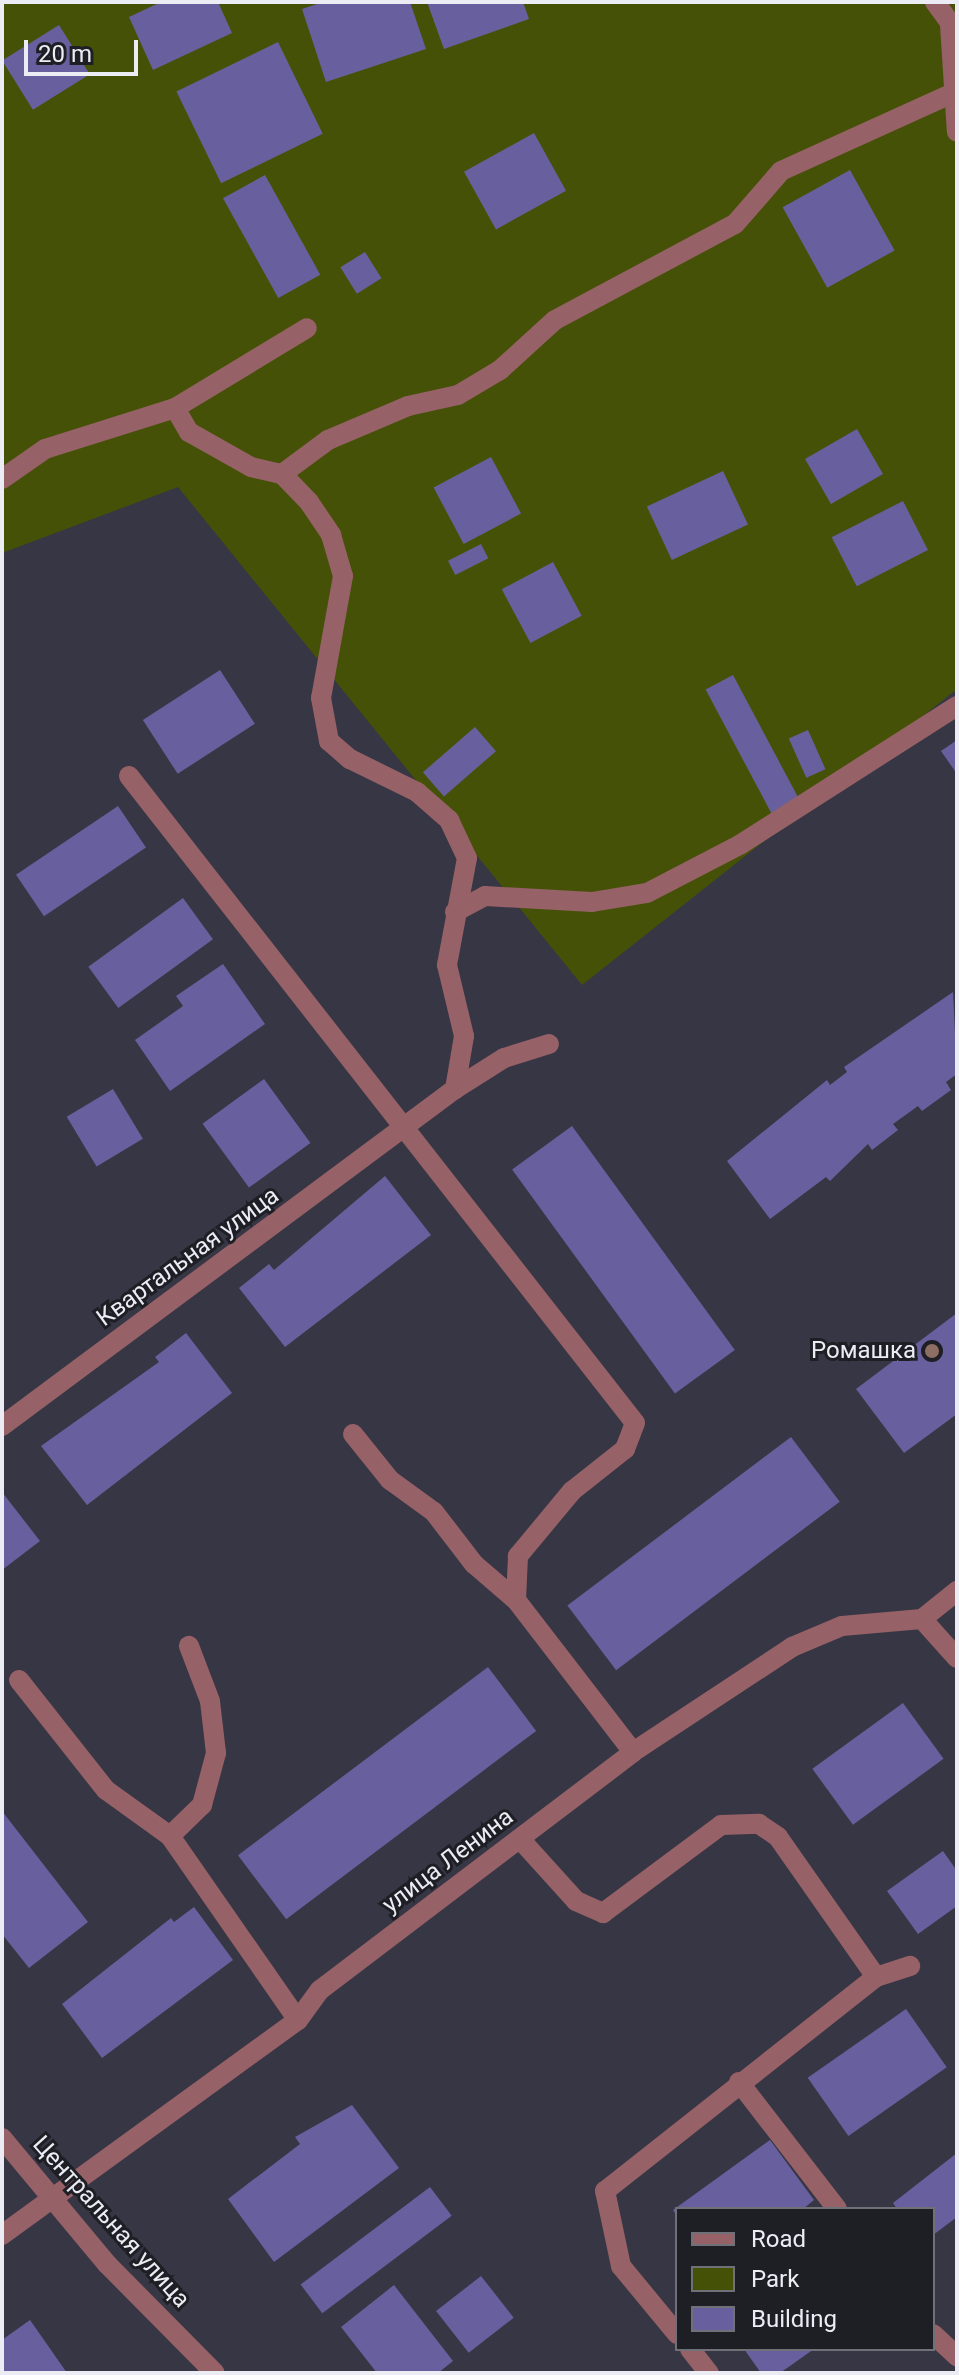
<!DOCTYPE html>
<meta charset="utf-8">
<style>
body{margin:0}
#map{position:relative;width:959px;height:2375px;overflow:hidden;background:#373644;font-family:Roboto,sans-serif}
div>[style]{position:absolute}
.green>*{inset:0;background:#465108}
.building>*{inset:0;background:#68609e;transform-origin:0 0}
.minor>*{height:20px;margin:-10px;padding:0 10px;transform-origin:10px;border-radius:10px;background:#966167}
.dots>*{width:22px;height:22px;translate:-50% -50%;box-sizing:border-box;border:4px solid #1e1e25;border-radius:50%}
span{translate:-50% -50%;white-space:nowrap;text-align:center;line-height:1.15;-webkit-text-stroke:6px #1e1e25;paint-order:stroke}
.street-label{font-size:24px;color:#ececf5}
.poi-label{font-size:24px;color:#ececf5}
.right{translate:-100% -50%;text-align:right}
.frame{position:absolute;inset:0;border:4px solid #ececf5;pointer-events:none}
.legend{position:absolute;left:675px;top:2207px;width:260px;height:144px;box-sizing:border-box;background:#1e1e25;border:2px solid #707078;margin:0;padding:10px 14px;list-style:none;font-size:24px;color:#ececf5}
.legend li{display:flex;align-items:center;gap:16px;height:40px}
.legend b{width:40px;border:2px solid #707078}
.scale{position:absolute;left:24px;top:40px;width:114px;height:36px;box-sizing:border-box;border:4px solid #ececf5;border-top:0;padding-left:10px;font-size:24px;line-height:28px;white-space:nowrap;color:#ececf5;-webkit-text-stroke:6px #1e1e25;paint-order:stroke}
</style>
<div id="map">
<div class="green">
<div style="clip-path:polygon(2px 2px,957px 2px,957px 689px,582px 985px,178px 487px,2px 553px)"></div>
</div>
<div class="building">
<div style="clip-path:polygon(161px 2px,218px 2px,232px 33px,153px 70px,129px 17px)"></div>
<div style="clip-path:polygon(323px 2px,410px 2px,426px 49px,326px 82px,302px 9px)"></div>
<div style="clip-path:polygon(427px 2px,523px 2px,529px 19px,444px 49px)"></div>
<div style="left:59px;top:25px;width:58px;height:67px;rotate:58deg"></div>
<div style="left:278px;top:42px;width:102px;height:113px;rotate:64deg"></div>
<div style="left:534px;top:133px;width:66px;height:80px;rotate:61deg"></div>
<div style="left:850px;top:170px;width:92px;height:77px;rotate:61deg"></div>
<div style="left:265px;top:175px;width:114px;height:48px;rotate:61deg"></div>
<div style="left:365px;top:252px;width:31px;height:29px;rotate:58deg"></div>
<div style="left:857px;top:429px;width:52px;height:60px;rotate:60deg"></div>
<div style="left:491px;top:457px;width:64px;height:65px;rotate:62deg"></div>
<div style="left:723px;top:471px;width:59px;height:84px;rotate:65deg"></div>
<div style="left:903px;top:501px;width:55px;height:80px;rotate:63deg"></div>
<div style="left:481px;top:544px;width:16px;height:37px;rotate:63deg"></div>
<div style="left:553px;top:562px;width:61px;height:58px;rotate:62deg"></div>
<div style="left:220px;top:670px;width:64px;height:92px;rotate:57deg"></div>
<div style="left:733px;top:675px;width:140px;height:31px;rotate:62deg"></div>
<div style="left:475px;top:727px;width:32px;height:69px;rotate:49deg"></div>
<div style="left:808px;top:730px;width:43px;height:21px;rotate:66deg"></div>
<div style="clip-path:polygon(957px 740px,957px 774px,941px 751px)"></div>
<div style="left:118px;top:806px;width:50px;height:123px;rotate:56deg"></div>
<div style="left:183px;top:898px;width:51px;height:117px;rotate:54deg"></div>
<div style="clip-path:polygon(223px 964px,265px 1024px,170px 1091px,135px 1040px,183px 1006px,176px 996px)"></div>
<div style="clip-path:polygon(953px 992px,957px 1074px,946px 1082px,951px 1090px,922px 1111px,918px 1106px,893px 1124px,898px 1130px,872px 1150px,868px 1144px,830px 1181px,826px 1177px,770px 1219px,727px 1161px,827px 1080px,830px 1085px,847px 1072px,844px 1067px)"></div>
<div style="left:264px;top:1079px;width:79px;height:76px;rotate:54deg"></div>
<div style="left:113px;top:1089px;width:58px;height:54px;rotate:59deg"></div>
<div style="left:572px;top:1126px;width:277px;height:74px;rotate:54deg"></div>
<div style="clip-path:polygon(385px 1176px,431px 1235px,285px 1347px,239px 1288px,269px 1264px,274px 1270px)"></div>
<div style="clip-path:polygon(957px 1313px,957px 1414px,904px 1453px,856px 1389px)"></div>
<div style="clip-path:polygon(186px 1333px,232px 1393px,87px 1505px,41px 1446px,159px 1362px,155px 1357px)"></div>
<div style="left:791px;top:1437px;width:81px;height:280px;rotate:53deg"></div>
<div style="clip-path:polygon(2px 1492px,40px 1541px,2px 1570px)"></div>
<div style="left:488px;top:1667px;width:80px;height:313px;rotate:53deg"></div>
<div style="left:903px;top:1703px;width:69px;height:112px;rotate:54deg"></div>
<div style="clip-path:polygon(2px 1811px,88px 1922px,29px 1968px,2px 1934px)"></div>
<div style="clip-path:polygon(943px 1851px,957px 1871px,957px 1906px,918px 1934px,887px 1891px)"></div>
<div style="clip-path:polygon(194px 1907px,233px 1960px,102px 2058px,62px 2004px,171px 1918px,174px 1922px)"></div>
<div style="left:906px;top:2009px;width:71px;height:120px;rotate:55deg"></div>
<div style="clip-path:polygon(352px 2105px,399px 2168px,274px 2262px,228px 2199px,300px 2144px,295px 2137px)"></div>
<div style="clip-path:polygon(770px 2140px,814px 2200px,803px 2209px,677px 2209px,677px 2216px,673px 2210px)"></div>
<div style="clip-path:polygon(957px 2153px,957px 2217px,933px 2235px,933px 2209px,897px 2209px,893px 2203px)"></div>
<div style="left:430px;top:2187px;width:36px;height:162px;rotate:53deg"></div>
<div style="left:481px;top:2276px;width:53px;height:57px;rotate:52deg"></div>
<div style="clip-path:polygon(394px 2285px,453px 2361px,438px 2373px,377px 2373px,341px 2327px)"></div>
<div style="clip-path:polygon(30px 2320px,67px 2373px,2px 2373px,2px 2340px)"></div>
<div style="clip-path:polygon(744px 2349px,814px 2349px,780px 2373px,761px 2373px)"></div>
</div>
<div class="minor">
<div style="left:935px;top:2px;width:37px;rotate:54deg"></div>
<div style="left:950px;top:25px;width:107px;rotate:86.3deg"></div>
<div style="left:175px;top:408px;width:28px;rotate:60deg"></div>
<div style="left:189px;top:432px;width:71px;rotate:29.4deg"></div>
<div style="left:251px;top:467px;width:32px;rotate:13deg"></div>
<div style="left:282px;top:474px;width:39px;rotate:46deg"></div>
<div style="left:309px;top:502px;width:40px;rotate:56deg"></div>
<div style="left:331px;top:535px;width:43px;rotate:73.7deg"></div>
<div style="left:343px;top:576px;width:124px;rotate:100.2deg"></div>
<div style="left:321px;top:698px;width:44px;rotate:79.5deg"></div>
<div style="left:329px;top:741px;width:28px;rotate:41deg"></div>
<div style="left:350px;top:759px;width:75px;rotate:26.2deg"></div>
<div style="left:417px;top:792px;width:43px;rotate:41.2deg"></div>
<div style="left:449px;top:820px;width:42px;rotate:64.7deg"></div>
<div style="left:467px;top:858px;width:109px;rotate:100.6deg"></div>
<div style="left:447px;top:965px;width:73px;rotate:76.5deg"></div>
<div style="left:464px;top:1036px;width:54px;rotate:99.6deg"></div>
<div style="left:282px;top:474px;width:57px;rotate:-36.5deg"></div>
<div style="left:328px;top:440px;width:87px;rotate:-23deg"></div>
<div style="left:408px;top:406px;width:51px;rotate:-12.4deg"></div>
<div style="left:458px;top:395px;width:49px;rotate:-30.8deg"></div>
<div style="left:500px;top:370px;width:74px;rotate:-42.3deg"></div>
<div style="left:555px;top:320px;width:204px;rotate:-28.1deg"></div>
<div style="left:735px;top:224px;width:70px;rotate:-49deg"></div>
<div style="left:781px;top:171px;width:193px;rotate:-24.4deg"></div>
<div style="left:2px;top:479px;width:52px;rotate:-34.9deg"></div>
<div style="left:45px;top:449px;width:136px;rotate:-17.5deg"></div>
<div style="left:175px;top:408px;width:154px;rotate:-31.2deg"></div>
<div style="left:129px;top:776px;width:821px;rotate:51.97deg"></div>
<div style="left:635px;top:1423px;width:28px;rotate:111deg"></div>
<div style="left:625px;top:1449px;width:68px;rotate:141.6deg"></div>
<div style="left:572px;top:1491px;width:85px;rotate:129.7deg"></div>
<div style="left:518px;top:1556px;width:44px;rotate:92.6deg"></div>
<div style="left:455px;top:912px;width:34px;rotate:-28deg"></div>
<div style="left:485px;top:896px;width:107px;rotate:3.2deg"></div>
<div style="left:592px;top:902px;width:56px;rotate:-9.3deg"></div>
<div style="left:647px;top:893px;width:106px;rotate:-27.5deg"></div>
<div style="left:741px;top:844px;width:256px;rotate:-32.6deg"></div>
<div style="left:2px;top:1426px;width:565px;rotate:-36.65deg"></div>
<div style="left:455px;top:1089px;width:58px;rotate:-32.3deg"></div>
<div style="left:504px;top:1058px;width:47px;rotate:-17.3deg"></div>
<div style="left:353px;top:1434px;width:59px;rotate:51.2deg"></div>
<div style="left:390px;top:1480px;width:54px;rotate:36deg"></div>
<div style="left:434px;top:1512px;width:66px;rotate:52.4deg"></div>
<div style="left:474px;top:1564px;width:55px;rotate:40.6deg"></div>
<div style="left:516px;top:1600px;width:192px;rotate:52.4deg"></div>
<div style="left:922px;top:1619px;width:52px;rotate:48.1deg"></div>
<div style="left:19px;top:1680px;width:140px;rotate:51.7deg"></div>
<div style="left:106px;top:1790px;width:79px;rotate:35.7deg"></div>
<div style="left:170px;top:1836px;width:224px;rotate:55.2deg"></div>
<div style="left:170px;top:1836px;width:45px;rotate:-44.1deg"></div>
<div style="left:202px;top:1805px;width:54px;rotate:-74.9deg"></div>
<div style="left:216px;top:1753px;width:52px;rotate:-96.6deg"></div>
<div style="left:210px;top:1701px;width:59px;rotate:-110.9deg"></div>
<div style="left:520px;top:1839px;width:84px;rotate:47.9deg"></div>
<div style="left:576px;top:1901px;width:30px;rotate:24deg"></div>
<div style="left:603px;top:1913px;width:147px;rotate:-36.7deg"></div>
<div style="left:721px;top:1825px;width:38px;rotate:-2deg"></div>
<div style="left:759px;top:1824px;width:23px;rotate:34deg"></div>
<div style="left:778px;top:1837px;width:171px;rotate:55deg"></div>
<div style="left:739px;top:2082px;width:160px;rotate:52.3deg"></div>
<div style="left:2px;top:2138px;width:164px;rotate:50.2deg"></div>
<div style="left:107px;top:2264px;width:153px;rotate:45.3deg"></div>
<div style="left:2px;top:2235px;width:366px;rotate:-36deg"></div>
<div style="left:298px;top:2020px;width:37px;rotate:-54deg"></div>
<div style="left:320px;top:1990px;width:393px;rotate:-37.2deg"></div>
<div style="left:633px;top:1752px;width:191px;rotate:-33.4deg"></div>
<div style="left:792px;top:1647px;width:54px;rotate:-22.8deg"></div>
<div style="left:842px;top:1626px;width:80px;rotate:-5deg"></div>
<div style="left:922px;top:1619px;width:45px;rotate:-38.7deg"></div>
<div style="left:677px;top:2334px;width:88px;rotate:-129.5deg"></div>
<div style="left:621px;top:2266px;width:77px;rotate:-102deg"></div>
<div style="left:605px;top:2191px;width:345px;rotate:-38.3deg"></div>
<div style="left:876px;top:1977px;width:36px;rotate:-18deg"></div>
<div style="left:933px;top:2334px;width:33px;rotate:43deg"></div>
<div style="left:690px;top:2349px;width:31px;rotate:52deg"></div>
</div>
<div class="dots">
<div style="left:932px;top:1351px;background:#8d6e63"></div>
</div>
<div class="street-label">
<span style="left:188px;top:1257px;rotate:-36deg">Квартальная улица</span>
<span style="left:448px;top:1861px;rotate:-37deg">улица Ленина</span>
<span style="left:111px;top:2222px;rotate:48deg">Центральная улица</span>
</div>
<div class="poi-label">
<span class="right" style="left:916px;top:1351px">Ромашка</span>
</div>
<div class="frame"></div>
<ul class="legend">
<li><b style="height:10px;background:#966167"></b>Road</li>
<li><b style="height:22px;background:#465108"></b>Park</li>
<li><b style="height:22px;background:#68609e"></b>Building</li>
</ul>
<div class="scale">20 m</div>
</div>
